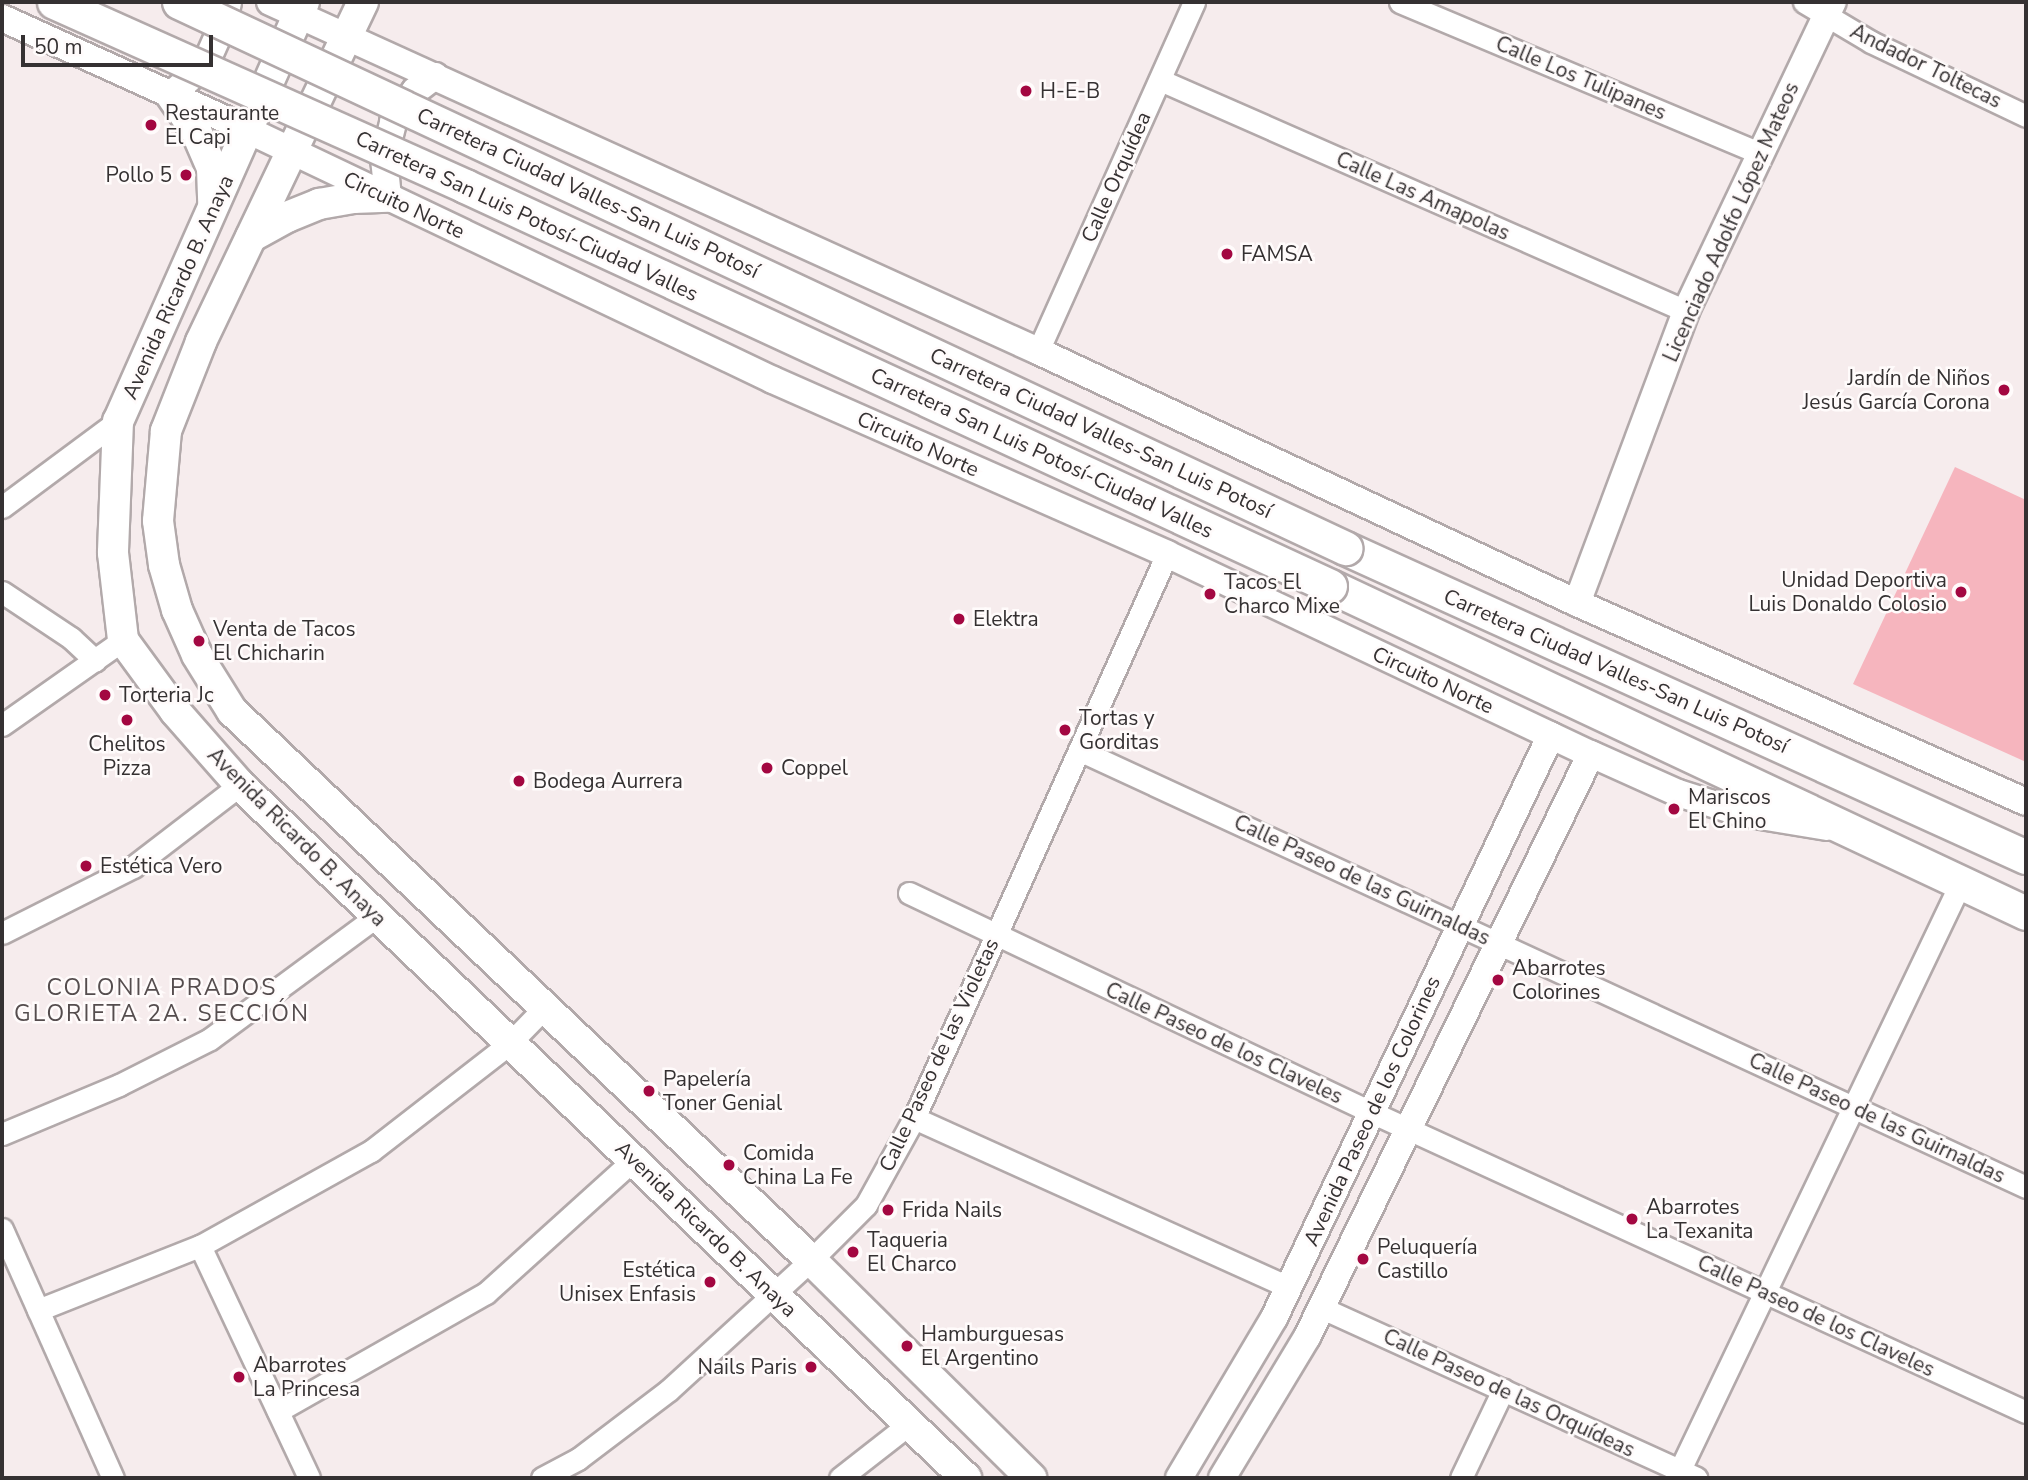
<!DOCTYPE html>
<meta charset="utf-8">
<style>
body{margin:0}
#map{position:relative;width:2028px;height:1480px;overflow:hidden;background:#f6eced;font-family:"Nunito Sans",sans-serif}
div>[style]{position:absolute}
.green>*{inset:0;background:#f6b5be}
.roads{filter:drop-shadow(2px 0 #b2a9aa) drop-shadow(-2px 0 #b2a9aa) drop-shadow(0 2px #b2a9aa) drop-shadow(0 -2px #b2a9aa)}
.minor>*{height:21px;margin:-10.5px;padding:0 10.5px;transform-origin:10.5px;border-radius:10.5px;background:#fff}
.tertiary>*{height:26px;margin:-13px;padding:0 13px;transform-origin:13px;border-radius:13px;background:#fff}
.secondary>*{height:30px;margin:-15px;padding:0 15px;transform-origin:15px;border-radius:15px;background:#fff}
.primary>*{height:33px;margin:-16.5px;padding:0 16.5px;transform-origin:16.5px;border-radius:16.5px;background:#fff}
.bridges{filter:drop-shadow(2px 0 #b2a9aa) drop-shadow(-2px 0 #b2a9aa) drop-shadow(0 2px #b2a9aa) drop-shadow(0 -2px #b2a9aa)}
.primary-bridge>*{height:33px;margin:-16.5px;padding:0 16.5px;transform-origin:16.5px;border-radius:16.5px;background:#fff}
.dots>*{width:19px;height:19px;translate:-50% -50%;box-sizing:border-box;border:4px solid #fffbfb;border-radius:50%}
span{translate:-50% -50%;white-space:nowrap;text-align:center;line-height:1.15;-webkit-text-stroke:5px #fffbfb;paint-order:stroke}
.street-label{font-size:21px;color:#353132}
.poi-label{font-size:21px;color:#353132}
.left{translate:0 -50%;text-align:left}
.right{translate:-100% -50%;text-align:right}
.neighbourhood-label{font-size:23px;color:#554d4e;letter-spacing:2px}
.frame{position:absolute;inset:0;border:4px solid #353132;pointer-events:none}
.scale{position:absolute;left:21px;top:35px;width:192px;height:32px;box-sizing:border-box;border:4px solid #353132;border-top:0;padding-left:9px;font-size:21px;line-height:24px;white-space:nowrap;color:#353132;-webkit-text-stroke:5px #fffbfb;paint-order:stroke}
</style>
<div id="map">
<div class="green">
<div style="clip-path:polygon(1955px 467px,2026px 500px,2026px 762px,1853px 684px)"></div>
</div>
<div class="roads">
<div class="minor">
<div style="left:1400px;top:2px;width:392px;rotate:22.8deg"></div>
<div style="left:1804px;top:2px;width:78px;rotate:30.8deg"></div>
<div style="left:1871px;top:42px;width:172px;rotate:25.5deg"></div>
<div style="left:1160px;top:80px;width:574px;rotate:23.71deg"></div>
<div style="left:1038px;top:351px;width:382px;rotate:-65.9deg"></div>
<div style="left:2px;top:507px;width:144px;rotate:-36.6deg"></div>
<div style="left:2px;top:592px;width:83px;rotate:33.7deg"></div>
<div style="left:71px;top:638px;width:33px;rotate:43deg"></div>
<div style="left:2px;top:725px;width:148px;rotate:-35.1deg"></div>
<div style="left:1079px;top:750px;width:1043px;rotate:24.77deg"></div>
<div style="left:909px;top:893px;width:511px;rotate:25.36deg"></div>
<div style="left:1371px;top:1112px;width:720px;rotate:24.61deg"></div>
<div style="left:2px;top:933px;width:147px;rotate:-26.7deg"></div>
<div style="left:133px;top:867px;width:135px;rotate:-37.5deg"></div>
<div style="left:914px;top:1118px;width:410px;rotate:24.3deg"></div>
<div style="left:2px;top:1134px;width:127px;rotate:-22.7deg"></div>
<div style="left:119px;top:1085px;width:102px;rotate:-26.8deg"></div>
<div style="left:210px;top:1039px;width:207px;rotate:-36.4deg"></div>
<div style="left:2px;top:1229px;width:273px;rotate:66deg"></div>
<div style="left:200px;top:1246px;width:256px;rotate:64.8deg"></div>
<div style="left:1322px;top:1308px;width:411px;rotate:24.4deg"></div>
<div style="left:38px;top:1310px;width:174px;rotate:-21.6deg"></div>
<div style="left:200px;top:1246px;width:196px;rotate:-29.1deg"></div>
<div style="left:371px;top:1151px;width:176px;rotate:-37.8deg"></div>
<div style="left:510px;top:1043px;width:49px;rotate:-45.8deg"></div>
<div style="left:278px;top:1411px;width:239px;rotate:-29.6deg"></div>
<div style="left:486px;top:1293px;width:198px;rotate:-42.1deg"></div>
<div style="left:542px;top:1478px;width:41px;rotate:-27.8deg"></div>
<div style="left:578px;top:1459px;width:114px;rotate:-37.2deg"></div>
<div style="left:669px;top:1390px;width:193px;rotate:-42.5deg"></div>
<div style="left:811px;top:1260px;width:78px;rotate:-45deg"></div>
<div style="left:866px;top:1205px;width:99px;rotate:-61.1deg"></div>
<div style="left:914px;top:1118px;width:618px;rotate:-65.84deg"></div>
<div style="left:840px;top:1478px;width:88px;rotate:-38deg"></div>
<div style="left:1461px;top:1478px;width:98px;rotate:-64.5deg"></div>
<div style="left:1676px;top:1478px;width:661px;rotate:-64.44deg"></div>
</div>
<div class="tertiary">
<div style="left:270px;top:2px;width:844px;rotate:24.44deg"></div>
<div style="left:1038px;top:351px;width:595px;rotate:25.06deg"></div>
<div style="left:1577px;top:603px;width:491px;rotate:23.9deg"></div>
<div style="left:2px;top:18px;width:254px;rotate:24.4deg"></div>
<div style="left:233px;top:123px;width:598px;rotate:25.45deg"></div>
<div style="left:773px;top:380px;width:431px;rotate:23.8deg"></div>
<div style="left:1167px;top:554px;width:469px;rotate:25.3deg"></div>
<div style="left:1591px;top:754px;width:95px;rotate:24.1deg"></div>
<div style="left:1678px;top:793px;width:67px;rotate:17.4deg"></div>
<div style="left:1742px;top:813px;width:86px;rotate:9.4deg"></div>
<div style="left:171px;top:95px;width:36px;rotate:-42deg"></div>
<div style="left:198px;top:71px;width:19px;rotate:-54deg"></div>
<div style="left:209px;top:56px;width:36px;rotate:-66deg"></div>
<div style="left:224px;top:23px;width:21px;rotate:-79deg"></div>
<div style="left:388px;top:197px;width:38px;rotate:-96deg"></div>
<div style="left:384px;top:159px;width:38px;rotate:-76deg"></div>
<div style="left:393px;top:122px;width:38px;rotate:-55deg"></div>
<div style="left:415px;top:91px;width:25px;rotate:-37deg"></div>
<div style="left:1577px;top:603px;width:312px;rotate:-69.5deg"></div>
<div style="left:1686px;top:311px;width:342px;rotate:-64.6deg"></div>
<div style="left:1179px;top:1478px;width:186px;rotate:-59.3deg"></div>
<div style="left:1274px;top:1318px;width:645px;rotate:-64.59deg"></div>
<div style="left:1222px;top:1478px;width:165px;rotate:-58.9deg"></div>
<div style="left:1307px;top:1337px;width:648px;rotate:-64.03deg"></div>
</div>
<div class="secondary">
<div style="left:304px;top:2px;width:458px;rotate:113.9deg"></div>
<div style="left:118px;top:421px;width:132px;rotate:92.2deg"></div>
<div style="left:113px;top:553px;width:88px;rotate:83.4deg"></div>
<div style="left:123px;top:640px;width:88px;rotate:53.8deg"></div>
<div style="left:175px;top:711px;width:98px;rotate:48.7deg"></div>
<div style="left:240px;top:785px;width:1004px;rotate:43.67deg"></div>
<div style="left:363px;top:2px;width:377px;rotate:115.5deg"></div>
<div style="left:201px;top:342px;width:96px;rotate:111.5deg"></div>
<div style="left:166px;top:431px;width:90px;rotate:95.1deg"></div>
<div style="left:158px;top:521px;width:44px;rotate:82.2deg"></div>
<div style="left:164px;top:565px;width:47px;rotate:73.9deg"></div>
<div style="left:177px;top:610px;width:49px;rotate:66deg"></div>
<div style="left:197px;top:655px;width:66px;rotate:58deg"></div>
<div style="left:232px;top:711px;width:798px;rotate:43.48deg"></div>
<div style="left:811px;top:1260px;width:310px;rotate:44.7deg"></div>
<div style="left:171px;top:95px;width:44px;rotate:55.2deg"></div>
<div style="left:196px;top:131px;width:40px;rotate:66.6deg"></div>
<div style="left:212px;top:168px;width:34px;rotate:88deg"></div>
<div style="left:251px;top:237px;width:41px;rotate:-29.1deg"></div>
<div style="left:287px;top:217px;width:35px;rotate:-22deg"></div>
<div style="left:319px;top:204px;width:35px;rotate:-10deg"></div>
<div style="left:353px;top:198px;width:35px;rotate:-2deg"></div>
</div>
<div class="primary">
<div style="left:1345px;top:548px;width:748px;rotate:24.41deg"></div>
<div style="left:1330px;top:586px;width:769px;rotate:25.17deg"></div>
</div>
</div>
<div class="bridges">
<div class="primary-bridge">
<div style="left:54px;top:2px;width:450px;rotate:24.1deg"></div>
<div style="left:465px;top:186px;width:953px;rotate:24.82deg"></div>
<div style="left:179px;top:2px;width:1288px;rotate:25.09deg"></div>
</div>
</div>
<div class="dots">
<div style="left:1026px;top:91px;background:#a30741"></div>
<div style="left:151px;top:125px;background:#a30741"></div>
<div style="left:186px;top:175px;background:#a30741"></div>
<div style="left:1227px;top:254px;background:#a30741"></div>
<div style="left:2004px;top:390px;background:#a30741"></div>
<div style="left:1961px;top:592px;background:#a30741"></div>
<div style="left:1210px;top:594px;background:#a30741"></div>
<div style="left:959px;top:619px;background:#a30741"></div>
<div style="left:199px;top:641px;background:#a30741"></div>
<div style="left:105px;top:695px;background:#a30741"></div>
<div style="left:127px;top:720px;background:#a30741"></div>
<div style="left:1065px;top:730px;background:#a30741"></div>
<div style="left:767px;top:768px;background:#a30741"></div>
<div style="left:519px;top:781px;background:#a30741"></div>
<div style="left:1674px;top:809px;background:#a30741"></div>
<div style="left:86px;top:866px;background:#a30741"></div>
<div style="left:1498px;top:980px;background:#a30741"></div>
<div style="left:649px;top:1091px;background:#a30741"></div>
<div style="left:729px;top:1165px;background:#a30741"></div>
<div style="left:888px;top:1210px;background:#a30741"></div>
<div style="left:1632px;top:1219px;background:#a30741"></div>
<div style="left:853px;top:1252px;background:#a30741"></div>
<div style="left:1363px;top:1259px;background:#a30741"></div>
<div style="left:710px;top:1282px;background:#a30741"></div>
<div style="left:907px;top:1346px;background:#a30741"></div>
<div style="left:811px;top:1367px;background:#a30741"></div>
<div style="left:239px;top:1377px;background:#a30741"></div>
</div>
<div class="street-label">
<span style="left:1926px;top:66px;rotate:26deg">Andador Toltecas</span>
<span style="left:1581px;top:78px;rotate:23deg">Calle Los Tulipanes</span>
<span style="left:1116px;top:177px;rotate:-66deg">Calle Orquídea</span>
<span style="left:588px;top:193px;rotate:25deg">Carretera Ciudad Valles-San Luis Potosí</span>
<span style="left:1423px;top:196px;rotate:24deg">Calle Las Amapolas</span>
<span style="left:404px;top:205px;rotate:25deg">Circuito Norte</span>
<span style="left:527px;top:216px;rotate:25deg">Carretera San Luis Potosí-Ciudad Valles</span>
<span style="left:1731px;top:222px;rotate:-66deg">Licenciado Adolfo López Mateos</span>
<span style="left:178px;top:287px;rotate:-66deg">Avenida Ricardo B. Anaya</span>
<span style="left:1101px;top:433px;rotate:25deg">Carretera Ciudad Valles-San Luis Potosí</span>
<span style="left:918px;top:444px;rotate:24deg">Circuito Norte</span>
<span style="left:1042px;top:453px;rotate:25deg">Carretera San Luis Potosí-Ciudad Valles</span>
<span style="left:1616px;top:671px;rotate:24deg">Carretera Ciudad Valles-San Luis Potosí</span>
<span style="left:1433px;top:680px;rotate:25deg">Circuito Norte</span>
<span style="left:297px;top:837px;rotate:45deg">Avenida Ricardo B. Anaya</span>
<span style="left:1362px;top:880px;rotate:25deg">Calle Paseo de las Guirnaldas</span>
<span style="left:1224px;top:1043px;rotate:25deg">Calle Paseo de los Claveles</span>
<span style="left:939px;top:1055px;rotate:-65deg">Calle Paseo de las Violetas</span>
<span style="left:1372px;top:1111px;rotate:-65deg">Avenida Paseo de los Colorines</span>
<span style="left:1877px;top:1118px;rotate:25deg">Calle Paseo de las Guirnaldas</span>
<span style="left:706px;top:1229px;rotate:44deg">Avenida Ricardo B. Anaya</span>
<span style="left:1816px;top:1316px;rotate:25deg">Calle Paseo de los Claveles</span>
<span style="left:1509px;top:1393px;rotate:25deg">Calle Paseo de las Orquídeas</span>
</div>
<div class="poi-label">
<span class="left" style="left:1040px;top:91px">H-E-B</span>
<span class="left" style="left:165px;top:125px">Restaurante<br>El Capi</span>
<span class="right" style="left:172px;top:175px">Pollo 5</span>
<span class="left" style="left:1241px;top:254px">FAMSA</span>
<span class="right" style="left:1990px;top:390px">Jardín de Niños<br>Jesús García Corona</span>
<span class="right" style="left:1947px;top:592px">Unidad Deportiva<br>Luis Donaldo Colosio</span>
<span class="left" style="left:1224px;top:594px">Tacos El<br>Charco Mixe</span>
<span class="left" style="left:973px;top:619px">Elektra</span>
<span class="left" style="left:213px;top:641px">Venta de Tacos<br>El Chicharin</span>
<span class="left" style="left:119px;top:695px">Torteria Jc</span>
<span class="left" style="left:1079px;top:730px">Tortas y<br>Gorditas</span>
<span style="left:127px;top:756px">Chelitos<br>Pizza</span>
<span class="left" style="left:781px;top:768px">Coppel</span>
<span class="left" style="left:533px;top:781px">Bodega Aurrera</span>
<span class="left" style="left:1688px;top:809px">Mariscos<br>El Chino</span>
<span class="left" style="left:100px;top:866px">Estética Vero</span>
<span class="left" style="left:1512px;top:980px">Abarrotes<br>Colorines</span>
<span class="left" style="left:663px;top:1091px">Papelería<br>Toner Genial</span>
<span class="left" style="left:743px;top:1165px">Comida<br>China La Fe</span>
<span class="left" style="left:1646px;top:1219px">Abarrotes<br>La Texanita</span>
<span class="left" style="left:902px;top:1210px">Frida Nails</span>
<span class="left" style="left:867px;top:1252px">Taqueria<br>El Charco</span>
<span class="left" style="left:1377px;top:1259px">Peluquería<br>Castillo</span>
<span class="right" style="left:696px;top:1282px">Estética<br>Unisex Enfasis</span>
<span class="left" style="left:921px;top:1346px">Hamburguesas<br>El Argentino</span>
<span class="left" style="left:253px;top:1377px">Abarrotes<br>La Princesa</span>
<span class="right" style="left:797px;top:1367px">Nails Paris</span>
</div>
<div class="neighbourhood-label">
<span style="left:162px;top:1001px">COLONIA PRADOS<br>GLORIETA 2A. SECCIÓN</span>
</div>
<div class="frame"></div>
<div class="scale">50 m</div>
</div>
